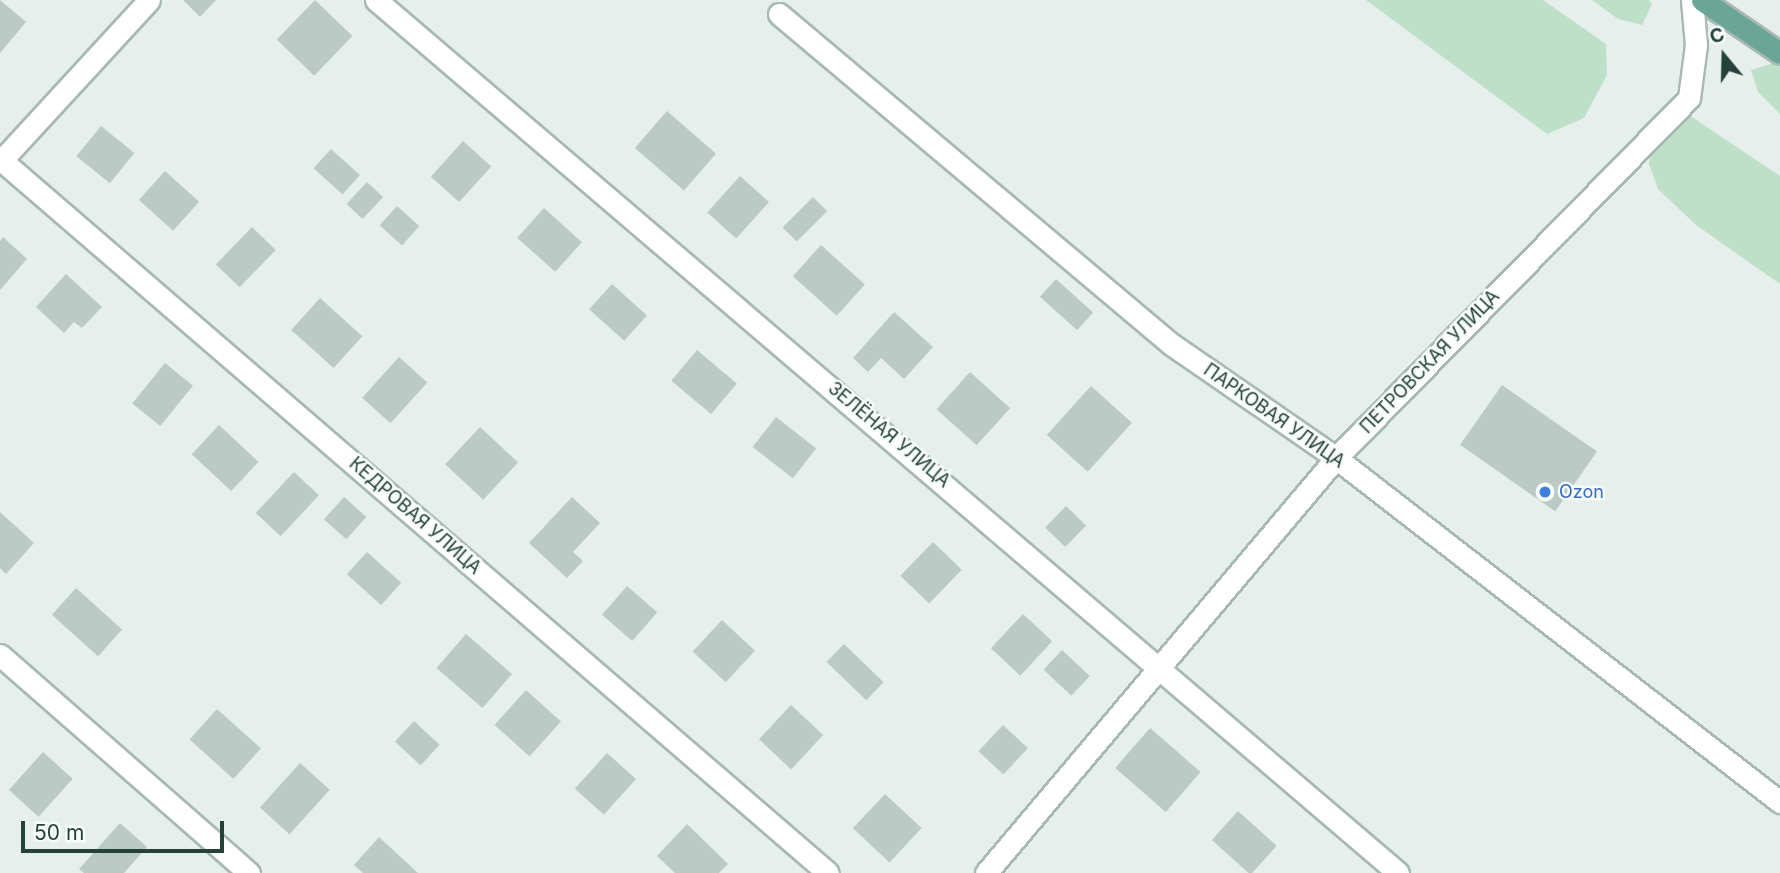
<!DOCTYPE html>
<meta charset="utf-8">
<style>
body{margin:0}
#map{position:relative;width:1780px;height:873px;overflow:hidden;background:#e6efeb;font-family:Inter,sans-serif}
div>[style]{position:absolute}
.green>*{inset:0;background:#bfe0c8}
.building>*{inset:0;background:#bbcac4;transform-origin:0 0}
.roads{filter:drop-shadow(2px 0 #a8b8b2) drop-shadow(-2px 0 #a8b8b2) drop-shadow(0 2px #a8b8b2) drop-shadow(0 -2px #a8b8b2)}
.minor>*{height:21px;margin:-10.5px;padding:0 10.5px;transform-origin:10.5px;border-radius:10.5px;background:#fff}
.major>*{height:21px;margin:-10.5px;padding:0 10.5px;transform-origin:10.5px;border-radius:10.5px;background:#6aa596}
.dots>*{width:19px;height:19px;translate:-50% -50%;box-sizing:border-box;border:4px solid #f7fbf9;border-radius:50%}
span{translate:-50% -50%;white-space:nowrap;text-align:center;line-height:1.15;-webkit-text-stroke:5px #f7fbf9;paint-order:stroke}
.street-label{font-size:18px;color:#24423a}
.shop-label{font-size:18px;color:#366cbe}
.left{translate:0 -50%;text-align:left}
.north{position:absolute;left:1689px;top:21px;width:70px;height:70px;-webkit-text-stroke:5px #f7fbf9;paint-order:stroke;rotate:341deg;font-size:19px;font-weight:700;line-height:28px;text-align:center;color:#24423a}
.north::after{content:'';display:block;margin:auto;width:24px;height:32px;background:#24423a;clip-path:polygon(50% 0,100% 100%,50% 72%,0 100%)}
.scale{position:absolute;left:21px;top:821px;width:203px;height:32px;box-sizing:border-box;border:4px solid #24423a;border-top:0;padding-left:9px;font-size:21px;line-height:24px;white-space:nowrap;color:#24423a;-webkit-text-stroke:5px #f7fbf9;paint-order:stroke}
</style>
<div id="map">
<div class="green">
<div style="clip-path:polygon(1366px 0,1543px 0,1606px 44px,1607px 75px,1584px 118px,1547px 134px)"></div>
<div style="clip-path:polygon(1592px 0,1649px 0,1652px 4px,1642px 25px,1618px 19px)"></div>
<div style="clip-path:polygon(1774px 63px,1780px 67px,1780px 114px,1758px 92px,1751px 70px)"></div>
<div style="clip-path:polygon(1689px 115px,1780px 176px,1780px 284px,1696px 225px,1658px 189px,1649px 164px,1652px 140px,1665px 121px)"></div>
</div>
<div class="building">
<div style="clip-path:polygon(0 0,26px 22px,0 53px)"></div>
<div style="clip-path:polygon(183px 0,216px 0,200px 17px)"></div>
<div style="left:315px;top:0;width:52px;height:55px;rotate:44deg"></div>
<div style="left:667px;top:111px;width:65px;height:49px;rotate:41deg"></div>
<div style="left:101px;top:126px;width:43px;height:39px;rotate:39deg"></div>
<div style="left:463px;top:141px;width:38px;height:48px;rotate:42deg"></div>
<div style="left:331px;top:149px;width:39px;height:26px;rotate:42deg"></div>
<div style="left:165px;top:171px;width:46px;height:39px;rotate:42deg"></div>
<div style="left:740px;top:176px;width:39px;height:49px;rotate:42deg"></div>
<div style="left:367px;top:182px;width:22px;height:30px;rotate:43deg"></div>
<div style="left:813px;top:197px;width:20px;height:43px;rotate:45deg"></div>
<div style="left:397px;top:206px;width:30px;height:26px;rotate:42deg"></div>
<div style="left:544px;top:208px;width:51px;height:40px;rotate:42deg"></div>
<div style="left:252px;top:227px;width:33px;height:52px;rotate:44deg"></div>
<div style="clip-path:polygon(3px 237px,27px 259px,0 290px,0 241px)"></div>
<div style="left:821px;top:245px;width:59px;height:42px;rotate:42deg"></div>
<div style="clip-path:polygon(66px 274px,102px 307px,82px 328px,74px 322px,64px 333px,36px 307px)"></div>
<div style="left:1056px;top:279px;width:50px;height:24px;rotate:42deg"></div>
<div style="left:612px;top:284px;width:47px;height:34px;rotate:42deg"></div>
<div style="left:320px;top:298px;width:57px;height:43px;rotate:42deg"></div>
<div style="clip-path:polygon(894px 312px,933px 347px,904px 379px,881px 358px,868px 372px,853px 358px)"></div>
<div style="left:697px;top:350px;width:52px;height:40px;rotate:40deg"></div>
<div style="left:399px;top:357px;width:38px;height:55px;rotate:42deg"></div>
<div style="left:165px;top:363px;width:36px;height:52px;rotate:39deg"></div>
<div style="left:970px;top:372px;width:54px;height:50px;rotate:42deg"></div>
<div style="left:1502px;top:385px;width:116px;height:73px;rotate:35deg"></div>
<div style="left:1091px;top:386px;width:55px;height:66px;rotate:42deg"></div>
<div style="left:776px;top:417px;width:51px;height:38px;rotate:38deg"></div>
<div style="left:219px;top:425px;width:54px;height:40px;rotate:43deg"></div>
<div style="left:480px;top:427px;width:52px;height:51px;rotate:43deg"></div>
<div style="left:294px;top:472px;width:34px;height:56px;rotate:43deg"></div>
<div style="left:344px;top:497px;width:30px;height:30px;rotate:42deg"></div>
<div style="clip-path:polygon(572px 497px,600px 523px,573px 552px,583px 561px,567px 578px,529px 543px)"></div>
<div style="left:1066px;top:506px;width:28px;height:30px;rotate:44deg"></div>
<div style="clip-path:polygon(0 512px,34px 543px,6px 574px,0 568px)"></div>
<div style="left:933px;top:542px;width:40px;height:47px;rotate:44deg"></div>
<div style="left:367px;top:552px;width:46px;height:30px;rotate:42deg"></div>
<div style="left:627px;top:586px;width:40px;height:38px;rotate:41deg"></div>
<div style="left:76px;top:588px;width:62px;height:36px;rotate:42deg"></div>
<div style="left:1023px;top:614px;width:40px;height:47px;rotate:43deg"></div>
<div style="left:722px;top:620px;width:45px;height:43px;rotate:43deg"></div>
<div style="left:466px;top:634px;width:61px;height:45px;rotate:41deg"></div>
<div style="left:844px;top:644px;width:55px;height:25px;rotate:44deg"></div>
<div style="left:1062px;top:650px;width:38px;height:27px;rotate:43deg"></div>
<div style="left:526px;top:690px;width:47px;height:47px;rotate:42deg"></div>
<div style="left:791px;top:705px;width:44px;height:47px;rotate:43deg"></div>
<div style="left:217px;top:709px;width:59px;height:41px;rotate:42deg"></div>
<div style="left:414px;top:721px;width:35px;height:28px;rotate:43deg"></div>
<div style="left:1003px;top:725px;width:34px;height:36px;rotate:43deg"></div>
<div style="left:1150px;top:728px;width:67px;height:53px;rotate:41deg"></div>
<div style="left:43px;top:752px;width:40px;height:51px;rotate:42deg"></div>
<div style="left:607px;top:753px;width:39px;height:48px;rotate:42deg"></div>
<div style="left:300px;top:763px;width:40px;height:60px;rotate:42deg"></div>
<div style="left:885px;top:794px;width:50px;height:47px;rotate:43deg"></div>
<div style="left:1238px;top:811px;width:52px;height:39px;rotate:42deg"></div>
<div style="clip-path:polygon(120px 823px,147px 847px,124px 873px,84px 873px,79px 869px)"></div>
<div style="clip-path:polygon(687px 824px,728px 864px,719px 873px,675px 873px,657px 856px)"></div>
<div style="clip-path:polygon(379px 837px,418px 873px,363px 873px,354px 865px)"></div>
</div>
<div class="roads">
<div class="minor">
<div style="left:376px;top:0;width:1344px;rotate:40.5deg"></div>
<div style="left:779px;top:14px;width:512px;rotate:40.09deg"></div>
<div style="left:1171px;top:344px;width:201px;rotate:34.6deg"></div>
<div style="left:1336px;top:458px;width:562px;rotate:37.77deg"></div>
<div style="left:0;top:159px;width:1093px;rotate:40.77deg"></div>
<div style="left:0;top:162px;width:220px;rotate:-47.4deg"></div>
<div style="left:0;top:655px;width:331px;rotate:41.2deg"></div>
<div style="left:986px;top:873px;width:543px;rotate:-49.86deg"></div>
<div style="left:1336px;top:458px;width:504px;rotate:-45.56deg"></div>
<div style="left:1689px;top:98px;width:53px;rotate:-82.5deg"></div>
<div style="left:1696px;top:45px;width:45px;rotate:-95.1deg"></div>
</div>
<div class="major">
<div style="left:1702px;top:0;width:94px;rotate:34.2deg"></div>
</div>
</div>
<div class="dots">
<div style="left:1545px;top:492px;background:#3f7fe0"></div>
</div>
<div class="street-label">
<span style="left:1430px;top:362px;rotate:-46deg">ПЕТРОВСКАЯ УЛИЦА</span>
<span style="left:1274px;top:416px;rotate:35deg">ПАРКОВАЯ УЛИЦА</span>
<span style="left:889px;top:435px;rotate:40deg">ЗЕЛЁНАЯ УЛИЦА</span>
<span style="left:415px;top:516px;rotate:41deg">КЕДРОВАЯ УЛИЦА</span>
</div>
<div class="shop-label">
<span class="left" style="left:1559px;top:492px">Ozon</span>
</div>
<div class="north">С</div>
<div class="scale">50 m</div>
</div>
